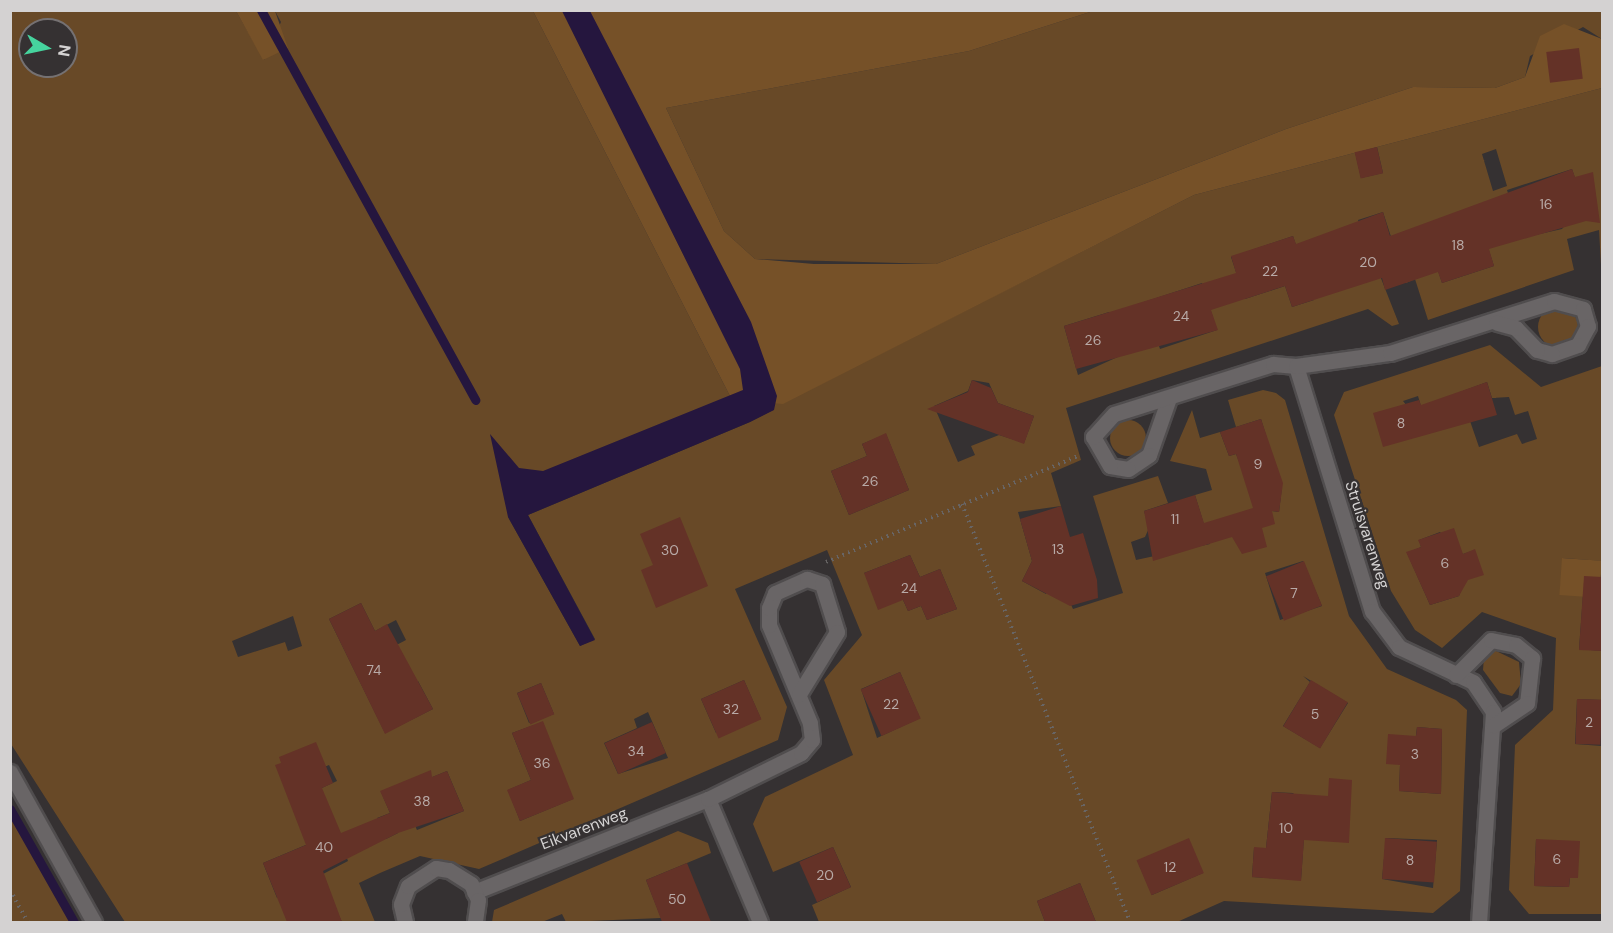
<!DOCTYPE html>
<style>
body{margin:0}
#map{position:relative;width:1613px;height:933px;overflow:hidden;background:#353132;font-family:"DM Sans",sans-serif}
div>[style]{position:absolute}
.green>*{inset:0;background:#684927}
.round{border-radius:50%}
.forest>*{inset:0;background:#765128;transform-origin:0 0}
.water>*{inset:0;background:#25163e}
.stream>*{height:9px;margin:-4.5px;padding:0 4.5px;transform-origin:4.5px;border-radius:4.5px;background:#25163e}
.building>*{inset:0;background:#643227;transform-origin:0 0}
.path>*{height:4px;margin-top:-2px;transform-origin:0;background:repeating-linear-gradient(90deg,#686565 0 1.5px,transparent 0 6px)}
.roads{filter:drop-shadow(2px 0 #504d4e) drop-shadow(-2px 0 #504d4e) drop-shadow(0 2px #504d4e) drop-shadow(0 -2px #504d4e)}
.minor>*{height:15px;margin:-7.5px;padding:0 7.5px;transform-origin:7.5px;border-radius:7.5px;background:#696566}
span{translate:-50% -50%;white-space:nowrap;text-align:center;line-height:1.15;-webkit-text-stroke:4.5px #353132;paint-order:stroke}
.number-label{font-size:14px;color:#b8aaa7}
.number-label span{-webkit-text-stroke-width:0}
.street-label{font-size:16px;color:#d4d2d2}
.frame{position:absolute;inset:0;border:12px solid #d4d2d2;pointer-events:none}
.north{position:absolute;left:18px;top:18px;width:60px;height:60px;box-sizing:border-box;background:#353132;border:2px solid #757172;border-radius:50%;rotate:99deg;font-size:16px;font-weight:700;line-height:24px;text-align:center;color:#d4d2d2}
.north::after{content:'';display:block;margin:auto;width:21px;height:27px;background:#46d49e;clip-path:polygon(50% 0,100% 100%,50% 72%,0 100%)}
</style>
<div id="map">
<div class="green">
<div style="clip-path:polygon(evenodd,10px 11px,236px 11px,264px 60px,281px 22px,275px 11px,533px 11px,732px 400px,508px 504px,508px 517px,580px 646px,595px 639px,528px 515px,750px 422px,773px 410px,777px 396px,783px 403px,1194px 195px,1602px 88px,1602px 282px,1599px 230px,1567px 239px,1574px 270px,1428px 320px,1415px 279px,1406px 283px,1383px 212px,1358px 220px,1399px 324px,1392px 326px,1368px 309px,1066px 408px,1081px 460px,1051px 473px,1061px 506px,1018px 512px,1032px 561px,1022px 581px,1046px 594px,1057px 574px,1073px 609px,1123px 593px,1093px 496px,1158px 476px,1168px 503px,1144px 511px,1149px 528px,1145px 537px,1131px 542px,1136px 560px,1210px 544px,1195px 495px,1212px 490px,1206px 469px,1170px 461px,1192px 410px,1200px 438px,1220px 432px,1229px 456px,1236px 454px,1258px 509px,1279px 512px,1282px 487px,1261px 419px,1236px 427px,1228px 400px,1263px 390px,1276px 393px,1285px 400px,1349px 616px,1387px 669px,1456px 700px,1467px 710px,1460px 891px,1433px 913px,1224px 901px,1177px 922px,1096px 922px,1080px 883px,1037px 901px,1045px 922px,819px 922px,812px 905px,851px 887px,833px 847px,773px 872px,753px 824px,765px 797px,853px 755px,824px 680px,862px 635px,827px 550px,735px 589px,787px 707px,778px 740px,479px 869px,420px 856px,380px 873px,359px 883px,375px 922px,342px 922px,337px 912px,311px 922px,125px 922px,11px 744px,10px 11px,30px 30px,66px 30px,66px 66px,30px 66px,30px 30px,10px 11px,1377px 147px,1383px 173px,1361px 178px,1355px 152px,1377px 147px,10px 11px,1496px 149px,1507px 186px,1493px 191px,1482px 154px,1496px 149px,10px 11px,1572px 169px,1583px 202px,1562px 229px,1522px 238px,1507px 190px,1572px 169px,10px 11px,1475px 208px,1494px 266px,1442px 283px,1423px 225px,1475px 208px,10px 11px,1293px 236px,1314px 300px,1292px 307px,1285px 286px,1245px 299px,1231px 257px,1293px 236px,10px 11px,1202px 283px,1217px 330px,1160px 349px,1144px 302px,1202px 283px,10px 11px,1109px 312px,1122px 355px,1078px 375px,1064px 326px,1109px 312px,10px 11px,972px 380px,989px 383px,998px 403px,1034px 416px,1024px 443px,999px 435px,971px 446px,975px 455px,958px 462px,934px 406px,968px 391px,972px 380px,10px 11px,886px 434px,909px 490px,849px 515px,831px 471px,867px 456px,862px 444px,886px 434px,10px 11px,910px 555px,920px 577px,940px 569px,957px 609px,927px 620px,921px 606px,908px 611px,903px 600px,864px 573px,910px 555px,10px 11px,1303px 561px,1322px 606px,1280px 620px,1265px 573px,1303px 561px,10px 11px,361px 603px,375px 631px,396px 620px,406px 640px,385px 651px,403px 689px,418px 681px,433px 709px,385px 733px,329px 619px,361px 603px,10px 11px,293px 616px,302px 646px,288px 651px,285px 642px,238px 657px,232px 641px,293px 616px,10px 11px,900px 672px,920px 718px,877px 738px,861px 689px,900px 672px,10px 11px,1303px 676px,1348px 703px,1320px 748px,1283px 726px,1310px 682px,1303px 676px,10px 11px,744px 680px,761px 719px,716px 733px,701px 699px,744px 680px,10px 11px,541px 683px,554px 714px,529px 723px,517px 693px,541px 683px,10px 11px,648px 712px,668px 758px,618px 774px,604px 743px,637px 728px,634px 719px,648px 712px,10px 11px,534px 725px,573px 799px,520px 821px,508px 790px,531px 780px,512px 733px,534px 725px,10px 11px,1417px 727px,1442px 729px,1441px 794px,1399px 791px,1400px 765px,1415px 743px,1417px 727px,10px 11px,329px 765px,337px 781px,311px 793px,303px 776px,329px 765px,10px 11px,447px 771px,464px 811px,417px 830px,411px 817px,394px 824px,398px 833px,386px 839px,377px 818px,390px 813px,381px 792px,401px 790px,447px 771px,10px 11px,1272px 792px,1293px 793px,1306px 808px,1301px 880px,1252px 877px,1254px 848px,1266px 848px,1272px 792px,10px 11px,296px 818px,344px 851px,348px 861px,277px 898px,263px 863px,308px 844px,296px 818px,10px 11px,1386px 838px,1437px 840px,1433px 888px,1382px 879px,1386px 838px,10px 11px,1137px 860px,1203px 873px,1152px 895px,1137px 860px)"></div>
<div style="clip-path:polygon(1093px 11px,1602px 11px,1602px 39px,1583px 27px,1530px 56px,1525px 77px,1495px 88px,1413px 87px,1286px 129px,936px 264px,755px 259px,724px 231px,666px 108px,969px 51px)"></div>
<div class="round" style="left:1538px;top:307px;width:40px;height:40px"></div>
<div style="clip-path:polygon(evenodd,1490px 345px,1541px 387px,1602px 366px,1602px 561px,1563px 558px,1560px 595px,1583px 595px,1579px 649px,1602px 651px,1602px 700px,1577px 699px,1575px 744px,1602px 746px,1602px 914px,1529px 914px,1509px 890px,1515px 745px,1553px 710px,1556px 638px,1482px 612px,1442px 648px,1415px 630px,1391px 591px,1334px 415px,1344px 392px,1490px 345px,1487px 382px,1492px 398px,1509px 397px,1515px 415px,1528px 411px,1537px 439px,1522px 444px,1517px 434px,1479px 447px,1460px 392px,1487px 382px,1490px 345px,1418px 396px,1429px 434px,1403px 401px,1418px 396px,1490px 345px,1440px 532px,1463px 554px,1475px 550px,1459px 596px,1430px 605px,1407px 553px,1421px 547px,1419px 540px,1440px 532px,1490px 345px,1536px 839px,1570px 878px,1569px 887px,1534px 886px,1536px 839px)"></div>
<div class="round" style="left:1110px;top:420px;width:36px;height:36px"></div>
<div style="clip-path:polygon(1494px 650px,1519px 662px,1521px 684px,1512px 696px,1500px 693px,1483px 670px,1484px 657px)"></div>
<div style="clip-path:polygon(11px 805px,25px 834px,79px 922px,11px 922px)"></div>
<div style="clip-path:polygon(678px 831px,708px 843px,711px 853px,646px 880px,661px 918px,566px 922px,562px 914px,542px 922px,492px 922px,494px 910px)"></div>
</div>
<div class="forest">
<div style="clip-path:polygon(236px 11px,275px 11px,288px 48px,263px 60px)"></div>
<div style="clip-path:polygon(533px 11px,1093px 11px,969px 51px,666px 108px,724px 231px,755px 259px,814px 264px,936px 264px,1286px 129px,1413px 87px,1495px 88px,1525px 77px,1540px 36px,1564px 24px,1602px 39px,1602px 88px,1194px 195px,783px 404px,732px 400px)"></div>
<div style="left:1562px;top:558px;width:40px;height:37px;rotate:4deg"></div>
</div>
<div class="water">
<div style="clip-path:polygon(562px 11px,590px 11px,751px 322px,777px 396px,774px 410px,750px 422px,528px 515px,595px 640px,580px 646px,508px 517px,490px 434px,519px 468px,543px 471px,743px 390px,740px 369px)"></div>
</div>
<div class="stream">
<div style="left:261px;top:10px;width:445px;rotate:61.2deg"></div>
<div style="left:10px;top:809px;width:130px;rotate:60.5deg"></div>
</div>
<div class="building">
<div style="left:1579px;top:48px;width:31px;height:33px;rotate:83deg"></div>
<div style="left:1377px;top:147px;width:27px;height:23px;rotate:77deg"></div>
<div style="clip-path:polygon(1572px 169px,1575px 177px,1593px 172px,1600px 223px,1586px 221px,1489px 249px,1494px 266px,1442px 283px,1438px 272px,1385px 290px,1382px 278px,1292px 307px,1285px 286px,1211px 310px,1218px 330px,1076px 369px,1064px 326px,1236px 273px,1231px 256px,1293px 236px,1296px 244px,1383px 212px,1390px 236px)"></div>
<div style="clip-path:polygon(972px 380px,991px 388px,998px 403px,1034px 416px,1024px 444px,927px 409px,968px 392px)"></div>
<div style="clip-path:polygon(1487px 382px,1497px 415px,1383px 447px,1373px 413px,1419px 400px,1421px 405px)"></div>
<div style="clip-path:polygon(1261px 419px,1283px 483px,1279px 512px,1272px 511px,1275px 524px,1262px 528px,1267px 547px,1242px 554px,1232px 537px,1153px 561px,1144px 511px,1195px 495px,1204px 523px,1253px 508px,1236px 454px,1229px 456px,1220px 432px)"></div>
<div style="clip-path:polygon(886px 433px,909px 490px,849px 515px,831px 471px,867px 456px,862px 444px)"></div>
<div style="clip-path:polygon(1061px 506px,1070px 537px,1083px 533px,1097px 580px,1098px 598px,1070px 606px,1022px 581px,1032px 561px,1020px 519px)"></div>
<div style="clip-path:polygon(680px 517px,708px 586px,656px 608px,641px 570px,653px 565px,640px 534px)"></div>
<div style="clip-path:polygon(1454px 528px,1463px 554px,1475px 549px,1484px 575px,1468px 580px,1459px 596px,1430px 605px,1406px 552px,1421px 547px,1418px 540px)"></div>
<div style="clip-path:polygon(910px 555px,920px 577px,940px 569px,957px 609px,927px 620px,921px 606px,908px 611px,903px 600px,878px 610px,864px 573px)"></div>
<div style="left:1304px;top:561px;width:48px;height:41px;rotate:68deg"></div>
<div style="clip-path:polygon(1584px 576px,1602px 577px,1602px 651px,1579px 650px)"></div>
<div style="clip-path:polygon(361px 603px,375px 631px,387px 624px,433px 709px,385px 734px,329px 619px)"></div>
<div style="left:900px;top:672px;width:51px;height:43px;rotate:66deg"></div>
<div style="left:744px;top:680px;width:43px;height:47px;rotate:66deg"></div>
<div style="left:1311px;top:680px;width:43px;height:54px;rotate:31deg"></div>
<div style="left:541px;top:683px;width:34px;height:26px;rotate:67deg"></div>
<div style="left:1577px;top:699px;width:25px;height:45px;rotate:2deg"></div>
<div style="clip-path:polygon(543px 721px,574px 799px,520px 821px,507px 790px,531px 780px,512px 733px)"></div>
<div style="left:652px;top:722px;width:34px;height:52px;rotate:66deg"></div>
<div style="clip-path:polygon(1417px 727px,1442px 729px,1441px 794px,1399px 791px,1400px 765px,1386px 764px,1388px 734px,1416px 736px)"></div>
<div style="clip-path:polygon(316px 742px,333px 783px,322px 788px,341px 833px,390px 813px,380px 791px,431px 770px,432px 777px,447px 771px,464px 811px,398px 833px,323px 871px,342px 922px,287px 922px,263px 863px,306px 845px,275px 765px,281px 763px,279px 757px)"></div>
<div style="clip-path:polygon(1329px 778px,1352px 780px,1349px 843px,1304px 840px,1301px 881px,1252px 877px,1254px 847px,1266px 848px,1272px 792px,1328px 796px)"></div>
<div style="left:1189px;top:838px;width:38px;height:57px;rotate:67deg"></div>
<div style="left:1385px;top:838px;width:52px;height:41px;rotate:4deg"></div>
<div style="clip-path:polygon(1536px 839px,1580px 841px,1578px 878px,1570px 878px,1569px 887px,1534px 886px)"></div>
<div style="left:833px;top:847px;width:44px;height:37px;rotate:66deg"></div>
<div style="clip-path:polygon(687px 863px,711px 922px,662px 922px,646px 880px)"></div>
<div style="clip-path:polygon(1080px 883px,1096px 922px,1045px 922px,1037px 901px)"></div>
</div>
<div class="path">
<div style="left:962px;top:504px;width:450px;rotate:68.1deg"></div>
<div style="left:826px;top:562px;width:273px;rotate:-22.8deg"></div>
<div style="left:10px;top:890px;width:37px;rotate:61deg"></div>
</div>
<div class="roads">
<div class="minor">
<div style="left:1296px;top:366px;width:257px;rotate:72.8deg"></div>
<div style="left:1372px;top:611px;width:45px;rotate:53.1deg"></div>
<div style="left:1399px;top:647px;width:82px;rotate:25.3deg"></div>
<div style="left:1473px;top:682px;width:36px;rotate:56deg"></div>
<div style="left:1493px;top:712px;width:210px;rotate:93.8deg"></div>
<div style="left:1169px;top:398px;width:60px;rotate:109.3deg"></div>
<div style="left:1149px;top:455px;width:25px;rotate:146deg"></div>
<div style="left:1128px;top:469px;width:18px;rotate:-171deg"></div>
<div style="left:1110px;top:466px;width:34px;rotate:-120deg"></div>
<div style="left:1093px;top:437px;width:31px;rotate:-48deg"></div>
<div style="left:1114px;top:414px;width:167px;rotate:-17.5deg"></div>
<div style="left:1273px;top:364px;width:23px;rotate:5deg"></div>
<div style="left:1296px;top:366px;width:95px;rotate:-7.9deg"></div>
<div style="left:1390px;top:353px;width:172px;rotate:-17.6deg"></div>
<div style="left:1554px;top:301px;width:30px;rotate:15deg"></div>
<div style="left:1583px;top:309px;width:18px;rotate:74deg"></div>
<div style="left:1588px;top:326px;width:21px;rotate:118deg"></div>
<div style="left:1578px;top:345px;width:28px;rotate:161deg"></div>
<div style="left:1552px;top:354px;width:16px;rotate:-165deg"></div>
<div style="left:1537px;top:350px;width:30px;rotate:-134deg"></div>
<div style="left:1516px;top:328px;width:20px;rotate:-165deg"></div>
<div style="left:1456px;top:675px;width:49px;rotate:-45deg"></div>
<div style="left:1491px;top:640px;width:25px;rotate:11deg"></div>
<div style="left:1516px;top:645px;width:21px;rotate:39deg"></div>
<div style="left:1532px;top:658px;width:45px;rotate:96.3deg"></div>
<div style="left:1527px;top:703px;width:40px;rotate:146deg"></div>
<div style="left:10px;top:772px;width:172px;rotate:60.8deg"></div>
<div style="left:708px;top:799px;width:134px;rotate:67.1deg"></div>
<div style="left:474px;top:892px;width:252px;rotate:-21.7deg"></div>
<div style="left:708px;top:799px;width:104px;rotate:-26.3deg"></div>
<div style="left:801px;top:753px;width:17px;rotate:-50deg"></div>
<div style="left:812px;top:740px;width:17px;rotate:-97deg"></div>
<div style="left:810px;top:723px;width:106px;rotate:-112.7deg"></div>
<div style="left:769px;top:625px;width:17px;rotate:-90deg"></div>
<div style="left:769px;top:608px;width:16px;rotate:-68deg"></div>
<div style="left:775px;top:593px;width:35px;rotate:-24deg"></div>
<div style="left:807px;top:579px;width:16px;rotate:18deg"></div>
<div style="left:822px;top:584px;width:50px;rotate:72.6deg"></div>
<div style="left:837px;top:632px;width:73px;rotate:121.5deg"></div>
<div style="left:405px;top:922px;width:18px;rotate:-103deg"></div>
<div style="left:401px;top:904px;width:19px;rotate:-69deg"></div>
<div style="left:408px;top:886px;width:33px;rotate:-33deg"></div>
<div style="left:436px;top:868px;width:13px;rotate:9deg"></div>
<div style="left:449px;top:870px;width:26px;rotate:32deg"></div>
<div style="left:471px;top:884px;width:17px;rotate:66deg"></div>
<div style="left:478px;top:900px;width:22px;rotate:98deg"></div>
</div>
</div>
<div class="number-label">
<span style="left:1546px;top:204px">16</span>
<span style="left:1458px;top:245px">18</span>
<span style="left:1368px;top:262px">20</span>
<span style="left:1270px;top:271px">22</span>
<span style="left:1181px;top:316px">24</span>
<span style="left:1093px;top:340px">26</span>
<span style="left:1401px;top:423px">8</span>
<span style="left:1258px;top:464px">9</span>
<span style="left:870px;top:481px">26</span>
<span style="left:1175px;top:519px">11</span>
<span style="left:1058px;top:549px">13</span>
<span style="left:670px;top:550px">30</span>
<span style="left:1445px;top:563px">6</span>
<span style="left:909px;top:588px">24</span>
<span style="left:1294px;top:593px">7</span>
<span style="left:374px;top:670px">74</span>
<span style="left:891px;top:704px">22</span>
<span style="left:731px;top:709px">32</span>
<span style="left:1315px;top:714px">5</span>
<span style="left:1589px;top:722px">2</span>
<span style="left:636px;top:751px">34</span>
<span style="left:1415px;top:754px">3</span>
<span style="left:542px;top:763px">36</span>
<span style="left:422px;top:801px">38</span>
<span style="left:1286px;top:828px">10</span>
<span style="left:324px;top:847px">40</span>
<span style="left:1557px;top:859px">6</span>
<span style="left:1410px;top:860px">8</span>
<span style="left:1170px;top:867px">12</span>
<span style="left:825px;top:875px">20</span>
<span style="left:677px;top:899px">50</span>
</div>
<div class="street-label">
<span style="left:1367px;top:535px;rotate:72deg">Struisvarenweg</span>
<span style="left:584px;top:829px;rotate:-21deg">Eikvarenweg</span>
</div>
<div class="frame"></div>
<div class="north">N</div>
</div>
